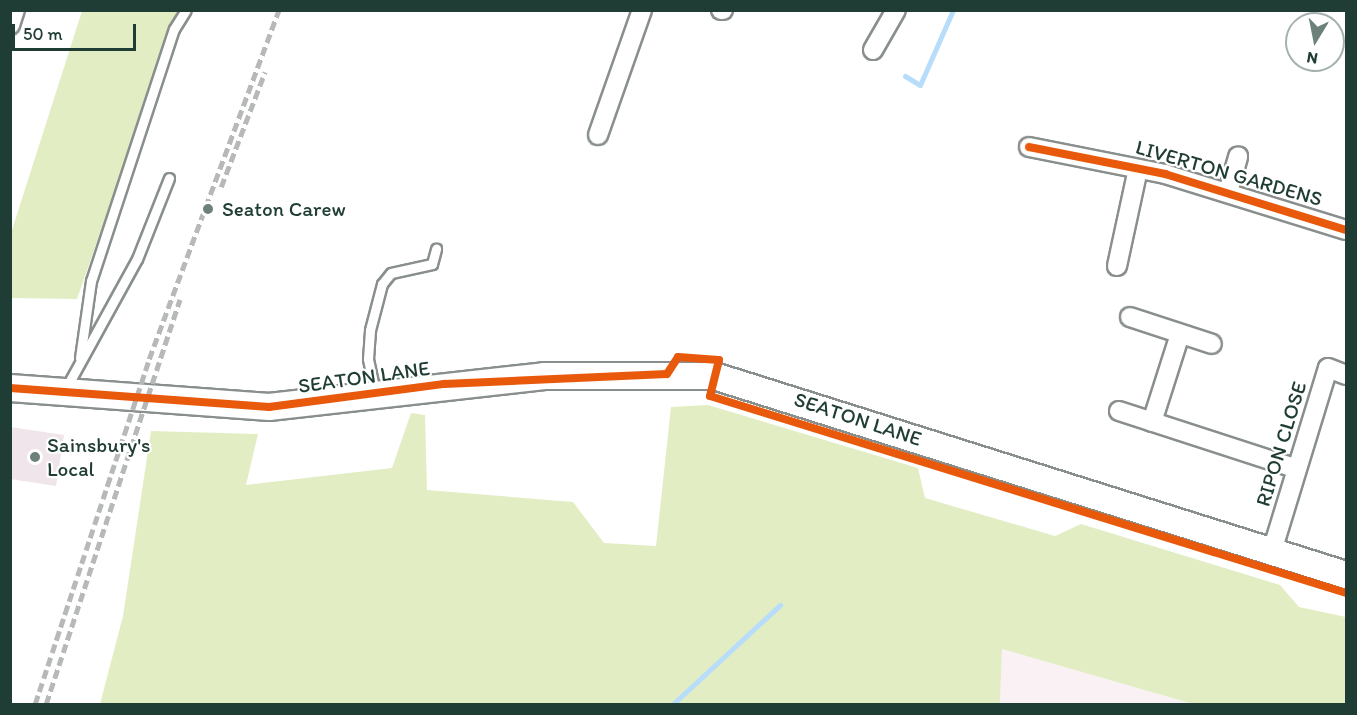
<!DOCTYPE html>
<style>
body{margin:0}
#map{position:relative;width:1357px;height:715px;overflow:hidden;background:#fff;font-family:Itim,sans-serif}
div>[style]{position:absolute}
.built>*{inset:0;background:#f9f1f4}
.green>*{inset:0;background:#e2edc4}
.stream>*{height:5px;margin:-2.5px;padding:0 2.5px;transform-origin:2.5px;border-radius:2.5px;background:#b8ddfa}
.building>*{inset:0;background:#f0e5ea}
.roads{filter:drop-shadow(2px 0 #898f8d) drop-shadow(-2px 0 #898f8d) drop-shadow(0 2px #898f8d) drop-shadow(0 -2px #898f8d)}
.lane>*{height:9px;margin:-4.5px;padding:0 4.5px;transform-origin:4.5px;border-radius:4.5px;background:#fff}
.street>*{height:18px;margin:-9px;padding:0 9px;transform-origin:9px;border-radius:9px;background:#fff}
.secondary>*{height:26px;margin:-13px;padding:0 13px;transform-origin:13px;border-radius:13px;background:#fff}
.rail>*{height:4.5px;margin-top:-2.25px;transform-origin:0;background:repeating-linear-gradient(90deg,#b6b9b8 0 9px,transparent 0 13.5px)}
.cycleway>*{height:8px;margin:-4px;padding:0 4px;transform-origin:4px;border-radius:4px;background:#e8590c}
.dots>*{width:16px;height:16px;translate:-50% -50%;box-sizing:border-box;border:3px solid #fff;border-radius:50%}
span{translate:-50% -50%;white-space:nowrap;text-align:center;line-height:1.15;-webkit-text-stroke:4.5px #fff;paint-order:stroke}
.street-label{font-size:21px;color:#1f3d34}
.poi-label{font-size:21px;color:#1f3d34}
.left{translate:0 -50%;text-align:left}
.frame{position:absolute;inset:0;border:12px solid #1f3d34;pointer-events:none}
.north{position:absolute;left:1285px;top:12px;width:60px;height:60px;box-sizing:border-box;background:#fff;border:2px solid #a5b1ae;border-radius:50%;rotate:190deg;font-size:16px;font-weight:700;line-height:24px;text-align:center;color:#1f3d34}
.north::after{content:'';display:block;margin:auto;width:21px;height:27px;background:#6d817b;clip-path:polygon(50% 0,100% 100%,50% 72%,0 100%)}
.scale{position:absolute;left:12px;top:24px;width:124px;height:27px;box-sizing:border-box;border:3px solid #1f3d34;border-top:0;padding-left:8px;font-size:18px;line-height:21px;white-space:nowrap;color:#1f3d34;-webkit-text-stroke:4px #fff;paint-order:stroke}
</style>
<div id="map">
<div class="built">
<div style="clip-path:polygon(1002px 649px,1193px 704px,1000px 704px)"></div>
</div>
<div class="green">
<div style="clip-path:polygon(82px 11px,177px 11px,77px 299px,11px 298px,11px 233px)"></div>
<div style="clip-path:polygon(708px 405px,918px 468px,925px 498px,1055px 536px,1081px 524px,1280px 585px,1299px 607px,1346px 617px,1346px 704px,1193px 704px,1002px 649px,1000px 704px,100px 704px,123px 616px,151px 431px,258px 434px,246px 485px,392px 468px,411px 413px,425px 415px,427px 490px,573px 502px,604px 543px,656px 546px,671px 407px)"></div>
</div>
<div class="stream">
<div style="left:905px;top:76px;width:17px;rotate:31deg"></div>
<div style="left:920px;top:85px;width:82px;rotate:-66.3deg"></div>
<div style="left:673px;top:704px;width:146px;rotate:-42.8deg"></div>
</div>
<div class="building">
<div style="clip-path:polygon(10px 427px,64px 435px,56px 486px,10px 479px)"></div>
</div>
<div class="roads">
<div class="lane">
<div style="left:80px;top:358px;width:78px;rotate:-81.9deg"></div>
<div style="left:91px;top:281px;width:265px;rotate:-71.8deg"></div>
<div style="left:174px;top:29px;width:22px;rotate:-58deg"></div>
<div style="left:66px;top:388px;width:147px;rotate:-61.2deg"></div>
<div style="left:137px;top:259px;width:87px;rotate:-68.4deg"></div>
<div style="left:375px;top:392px;width:34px;rotate:-102deg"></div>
<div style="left:368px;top:359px;width:29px;rotate:-86deg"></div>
<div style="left:370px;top:330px;width:48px;rotate:-75.4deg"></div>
<div style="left:382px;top:284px;width:14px;rotate:-51deg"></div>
<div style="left:391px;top:273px;width:42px;rotate:-12.4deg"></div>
<div style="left:432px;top:264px;width:16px;rotate:-75deg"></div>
</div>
<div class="street">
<div style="left:721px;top:10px;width:2px"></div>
<div style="left:10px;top:25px;width:16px;rotate:-72deg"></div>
<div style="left:873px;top:50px;width:46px;rotate:-60.1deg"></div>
<div style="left:598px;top:135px;width:133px;rotate:-70.6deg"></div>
<div style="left:1029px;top:147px;width:139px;rotate:11.2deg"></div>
<div style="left:1165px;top:174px;width:189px;rotate:17.2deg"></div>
<div style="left:1228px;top:192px;width:37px;rotate:-74deg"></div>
<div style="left:1117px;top:266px;width:99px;rotate:-77.8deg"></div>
<div style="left:1130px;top:317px;width:86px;rotate:18.2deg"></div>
<div style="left:1119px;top:411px;width:187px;rotate:18deg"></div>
<div style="left:1152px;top:422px;width:92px;rotate:-72.3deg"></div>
<div style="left:1272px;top:551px;width:191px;rotate:-73deg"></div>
<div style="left:1328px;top:368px;width:19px;rotate:21deg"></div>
</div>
<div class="secondary">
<div style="left:10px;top:388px;width:260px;rotate:4.2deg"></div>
<div style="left:269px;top:407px;width:277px;rotate:-6.4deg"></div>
<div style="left:544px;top:376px;width:170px"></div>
<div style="left:714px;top:376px;width:663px;rotate:17.48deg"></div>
</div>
</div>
<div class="rail">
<div style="left:221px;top:187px;width:123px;rotate:-69.1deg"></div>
<div style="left:35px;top:704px;width:363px;rotate:-71.7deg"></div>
<div style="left:149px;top:359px;width:372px;rotate:-69.6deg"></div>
<div style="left:46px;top:704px;width:426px;rotate:-71.7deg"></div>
</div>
<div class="cycleway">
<div style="left:1029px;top:147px;width:139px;rotate:11.2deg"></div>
<div style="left:1165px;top:174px;width:189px;rotate:17.2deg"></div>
<div style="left:667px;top:374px;width:20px;rotate:-57deg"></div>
<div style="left:678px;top:357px;width:41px;rotate:4.2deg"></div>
<div style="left:719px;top:360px;width:37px;rotate:104deg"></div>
<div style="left:710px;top:396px;width:666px;rotate:17.21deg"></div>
<div style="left:10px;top:388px;width:260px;rotate:4.2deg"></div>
<div style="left:269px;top:407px;width:177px;rotate:-7.5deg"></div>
<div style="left:444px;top:384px;width:223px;rotate:-2.6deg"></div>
</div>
<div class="dots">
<div style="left:208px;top:209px;background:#6d817b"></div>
<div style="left:35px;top:457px;background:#6d817b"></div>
</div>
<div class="street-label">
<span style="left:1229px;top:173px;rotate:16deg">LIVERTON GARDENS</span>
<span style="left:364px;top:377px;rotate:-8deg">SEATON LANE</span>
<span style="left:858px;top:419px;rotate:18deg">SEATON LANE</span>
<span style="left:1281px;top:444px;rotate:-73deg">RIPON CLOSE</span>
</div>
<div class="poi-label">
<span class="left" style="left:222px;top:209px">Seaton Carew</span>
<span class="left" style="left:47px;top:457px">Sainsbury's<br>Local</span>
</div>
<div class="frame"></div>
<div class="north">N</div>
<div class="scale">50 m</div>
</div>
